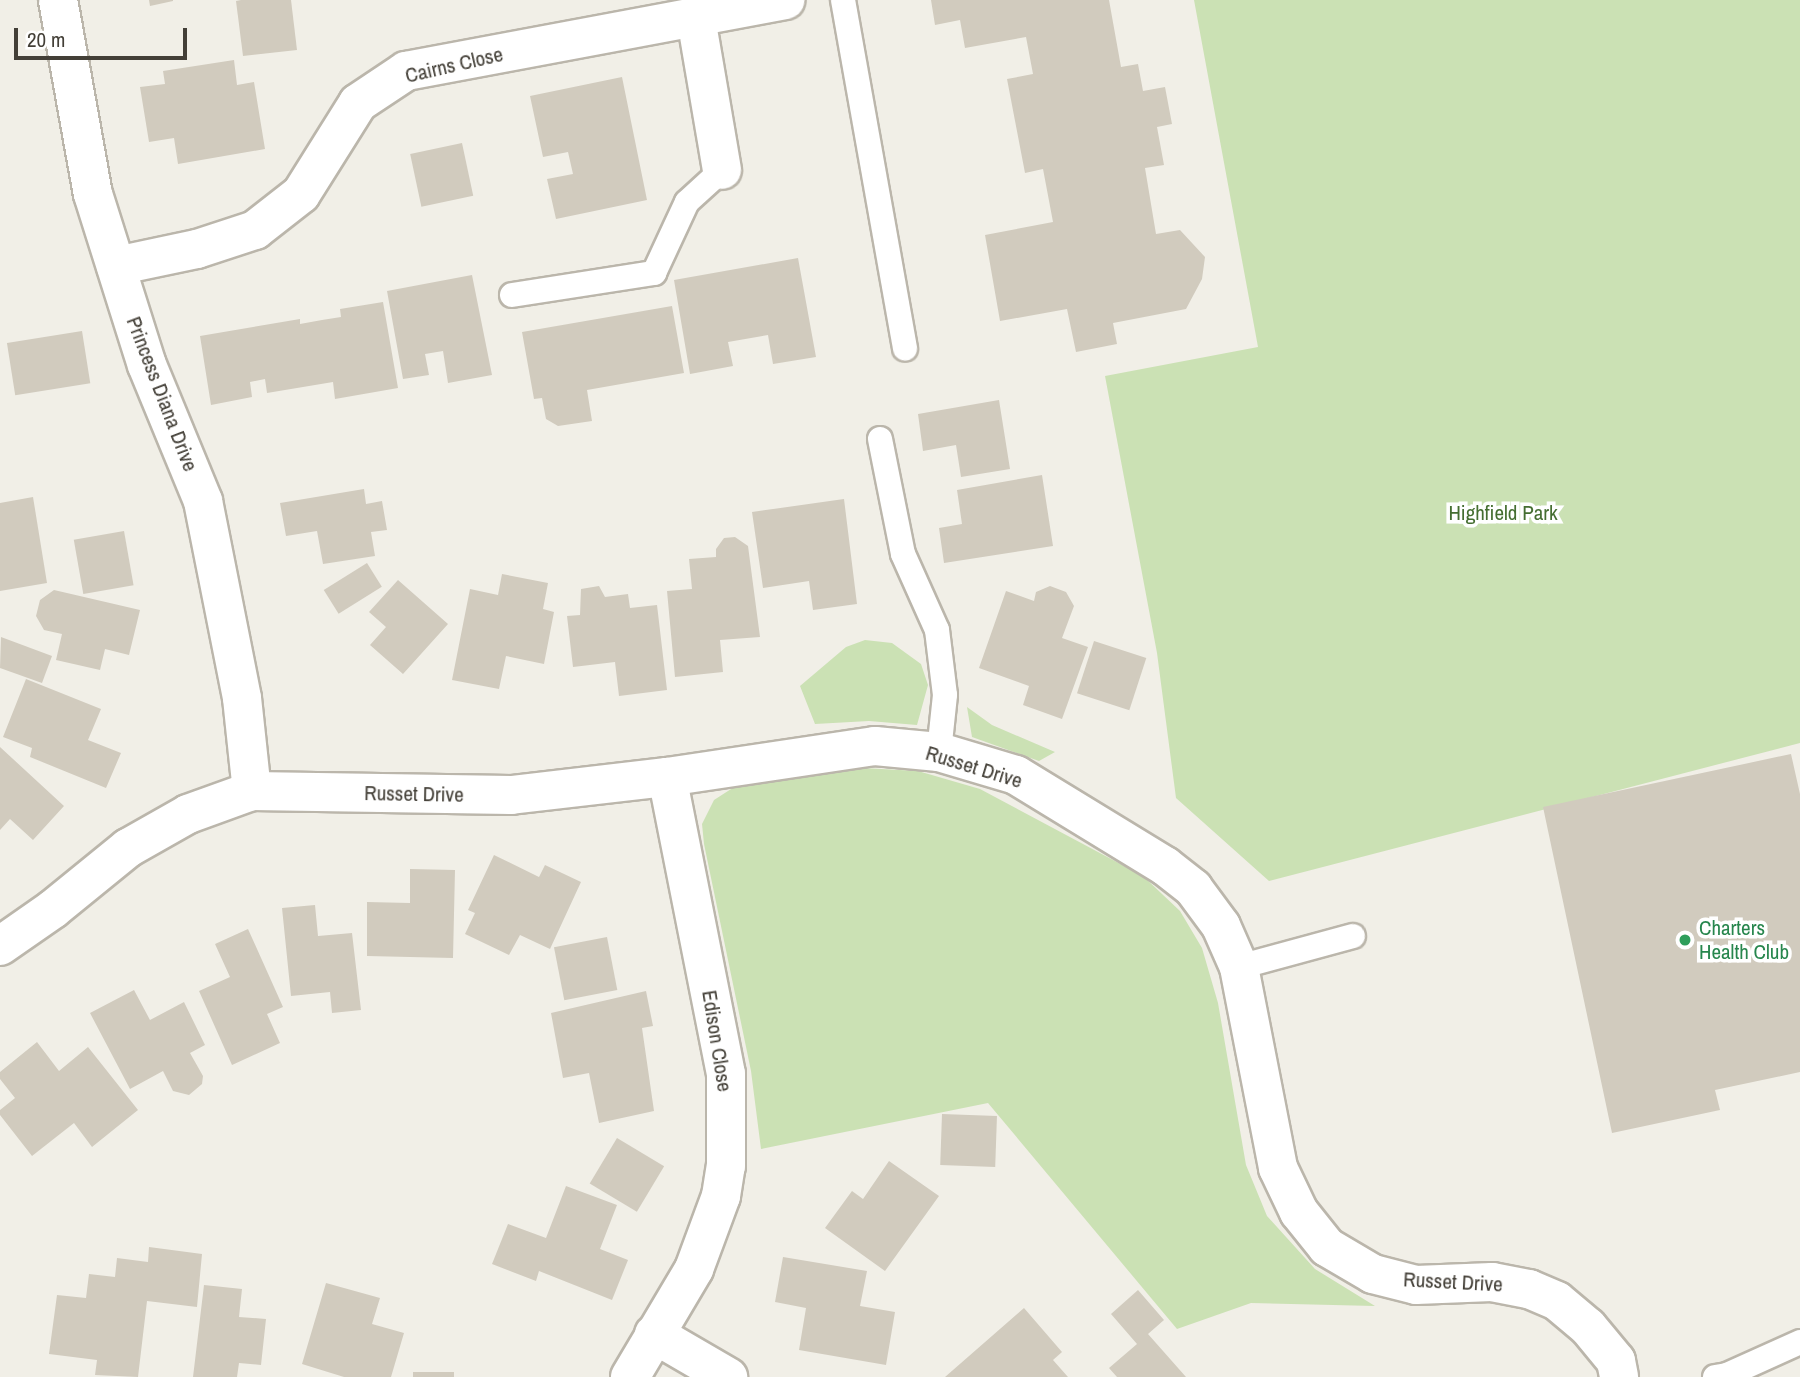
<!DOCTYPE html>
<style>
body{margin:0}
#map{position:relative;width:1800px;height:1377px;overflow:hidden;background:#f1efe7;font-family:"Archivo Narrow",sans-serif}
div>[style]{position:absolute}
.green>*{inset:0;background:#cbe1b4}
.building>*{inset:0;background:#d1cbbe;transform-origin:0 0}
.roads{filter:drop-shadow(2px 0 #bbb6ab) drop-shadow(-2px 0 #bbb6ab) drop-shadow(0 2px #bbb6ab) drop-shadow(0 -2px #bbb6ab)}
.lane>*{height:24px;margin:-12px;padding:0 12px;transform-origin:12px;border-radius:12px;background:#fff}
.street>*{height:38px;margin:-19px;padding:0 19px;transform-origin:19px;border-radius:19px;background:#fff}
.dots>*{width:19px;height:19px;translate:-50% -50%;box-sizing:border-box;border:4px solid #fff;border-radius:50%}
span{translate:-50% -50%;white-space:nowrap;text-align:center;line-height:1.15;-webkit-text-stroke:7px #fff;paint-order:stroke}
.street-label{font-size:21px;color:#433f37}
.park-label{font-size:21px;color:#456e31}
.leisure-label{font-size:21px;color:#27864d}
.left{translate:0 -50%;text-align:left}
.scale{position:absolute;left:14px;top:28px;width:173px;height:32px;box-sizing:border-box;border:4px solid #433f37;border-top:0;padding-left:9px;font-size:21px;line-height:24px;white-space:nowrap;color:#433f37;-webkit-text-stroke:5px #fff;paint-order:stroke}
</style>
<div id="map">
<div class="green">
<div style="clip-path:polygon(1194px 0,1800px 0,1800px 743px,1269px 881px,1176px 798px,1157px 653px,1105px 376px,1258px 347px)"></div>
<div style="clip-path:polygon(865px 640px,892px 643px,921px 664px,928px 685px,917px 725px,869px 721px,815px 724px,800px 686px,846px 647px)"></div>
<div style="clip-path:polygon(967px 707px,992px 725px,1055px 752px,1039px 761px,972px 737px)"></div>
<div style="clip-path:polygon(863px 768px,918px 771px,980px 789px,1143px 876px,1180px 911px,1202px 948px,1218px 1003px,1246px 1165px,1267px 1216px,1315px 1269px,1375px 1306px,1251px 1303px,1177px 1329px,988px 1103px,761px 1149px,751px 1071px,704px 844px,702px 824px,714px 800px,742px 782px)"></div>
</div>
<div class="building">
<div style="clip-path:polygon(149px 0,173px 0,173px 1px,150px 6px)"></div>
<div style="clip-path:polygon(241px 0,291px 0,297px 50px,243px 56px,236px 1px)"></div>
<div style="clip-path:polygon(931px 0,1109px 0,1121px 67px,1138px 64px,1143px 91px,1165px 87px,1172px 124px,1157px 127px,1164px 165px,1145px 168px,1156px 234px,1180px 230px,1205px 257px,1202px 279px,1186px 309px,1113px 323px,1117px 344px,1076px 352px,1067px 309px,1000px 321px,985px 235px,1053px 222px,1043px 169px,1025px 173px,1007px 79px,1033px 74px,1026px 37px,965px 48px,960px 20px,935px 25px)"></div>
<div style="clip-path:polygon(234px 60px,237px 85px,254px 82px,265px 149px,178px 164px,174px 138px,149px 142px,140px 87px,165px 84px,163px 71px)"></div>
<div style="clip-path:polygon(622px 77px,647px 200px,556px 219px,547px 179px,573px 174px,568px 152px,543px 157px,530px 96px)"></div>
<div style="left:462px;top:143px;width:54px;height:53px;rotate:78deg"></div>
<div style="clip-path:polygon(798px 258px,816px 357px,773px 364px,768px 335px,728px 342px,733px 366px,690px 374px,674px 280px)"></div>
<div style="clip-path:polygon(472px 275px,492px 375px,448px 383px,443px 351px,425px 354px,429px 375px,403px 379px,387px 291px)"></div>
<div style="clip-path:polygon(383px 302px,398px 388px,335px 399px,333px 382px,267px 393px,265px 379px,250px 382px,252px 397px,211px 405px,200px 336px,300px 319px,300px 324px,322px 320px,341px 317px,340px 309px)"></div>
<div style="clip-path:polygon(672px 306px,684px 373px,587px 390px,592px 421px,558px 426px,546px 419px,542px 398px,534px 399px,522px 332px)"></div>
<div style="left:82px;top:331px;width:53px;height:76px;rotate:81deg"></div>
<div style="clip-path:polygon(999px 400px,1010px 469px,961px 477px,956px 445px,923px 451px,918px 414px)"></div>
<div style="clip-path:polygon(1042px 475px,1053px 546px,944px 563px,939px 528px,962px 524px,957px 490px)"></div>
<div style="clip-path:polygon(364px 489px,366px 504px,382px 501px,387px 530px,371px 532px,375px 556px,323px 564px,317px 531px,286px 536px,280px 503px)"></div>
<div style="clip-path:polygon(33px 497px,47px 583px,0 591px,0 503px)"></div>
<div style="clip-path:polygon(844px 499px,857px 604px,813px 610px,809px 581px,763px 588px,752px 512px)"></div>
<div style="left:124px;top:531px;width:55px;height:51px;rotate:80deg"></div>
<div style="clip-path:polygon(735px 537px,748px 546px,760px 637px,720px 640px,723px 672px,675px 677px,667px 591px,692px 589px,689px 559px,716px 557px,716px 549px,724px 538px)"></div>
<div style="left:367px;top:563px;width:28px;height:51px;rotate:58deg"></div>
<div style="clip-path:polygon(502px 574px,548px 583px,543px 609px,554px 612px,544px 664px,506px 656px,499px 689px,452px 680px,470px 589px,498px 595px)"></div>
<div style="clip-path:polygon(398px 580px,448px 624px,403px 674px,370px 645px,386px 627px,369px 612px)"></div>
<div style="clip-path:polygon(599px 586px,605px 597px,628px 594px,630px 608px,657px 605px,667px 690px,619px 696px,615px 662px,573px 667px,567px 616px,580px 615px,581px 589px)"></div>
<div style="clip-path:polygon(1050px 586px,1066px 592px,1074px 606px,1062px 638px,1088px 647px,1062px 719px,1023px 705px,1029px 686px,979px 668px,1006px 591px,1034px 601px,1036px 592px)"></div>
<div style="clip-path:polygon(54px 590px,140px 610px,129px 655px,105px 649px,100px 670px,56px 660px,62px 634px,44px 630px,36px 616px,40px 600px)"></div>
<div style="clip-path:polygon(1px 637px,52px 656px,42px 683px,0 668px)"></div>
<div style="left:1094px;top:641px;width:55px;height:55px;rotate:18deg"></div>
<div style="clip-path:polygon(26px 679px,101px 709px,88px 740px,121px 753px,106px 788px,30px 757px,32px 748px,3px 737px)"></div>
<div style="clip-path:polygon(0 747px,64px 806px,33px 840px,10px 819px,0 830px)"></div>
<div style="clip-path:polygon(1791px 754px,1800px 794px,1800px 1072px,1715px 1090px,1720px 1110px,1612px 1133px,1543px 807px)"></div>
<div style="clip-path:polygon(494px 855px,539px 877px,545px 865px,581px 882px,550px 949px,520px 935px,509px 955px,465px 934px,475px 913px,468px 910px)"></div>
<div style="clip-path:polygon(410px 869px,455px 870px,453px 958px,367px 956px,367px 902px,410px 903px)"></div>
<div style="clip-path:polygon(315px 905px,318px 936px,352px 933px,361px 1010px,332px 1013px,330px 992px,291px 996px,282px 908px)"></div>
<div style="clip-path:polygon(248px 929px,283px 1007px,267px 1014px,280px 1043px,232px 1065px,199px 991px,230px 977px,215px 944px)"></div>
<div style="left:607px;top:937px;width:54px;height:54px;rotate:79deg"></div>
<div style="clip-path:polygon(134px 990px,150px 1020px,184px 1002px,205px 1045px,190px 1053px,203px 1076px,202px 1084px,189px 1095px,173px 1091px,163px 1071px,130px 1089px,90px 1013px)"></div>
<div style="clip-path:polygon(646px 991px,653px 1026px,642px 1028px,654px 1111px,599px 1123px,589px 1073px,563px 1078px,551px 1013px)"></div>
<div style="clip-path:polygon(37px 1042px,59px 1071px,88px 1047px,138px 1110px,92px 1147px,74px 1123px,32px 1156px,0 1115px,0 1110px,15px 1098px,0 1079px,0 1072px)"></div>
<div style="left:942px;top:1114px;width:55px;height:51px;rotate:2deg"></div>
<div style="left:617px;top:1138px;width:55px;height:53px;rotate:31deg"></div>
<div style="clip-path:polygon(889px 1161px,939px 1196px,885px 1271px,825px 1228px,852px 1191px,863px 1199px)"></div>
<div style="clip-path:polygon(566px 1186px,617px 1205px,600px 1249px,628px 1260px,612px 1300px,539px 1271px,536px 1281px,492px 1264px,508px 1224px,546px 1238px)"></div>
<div style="clip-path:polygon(149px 1247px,202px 1254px,197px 1307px,147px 1301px,138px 1377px,95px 1375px,97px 1360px,49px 1354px,57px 1295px,86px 1298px,89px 1274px,115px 1277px,117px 1258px,148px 1262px)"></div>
<div style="clip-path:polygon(783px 1257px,867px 1271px,860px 1306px,895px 1312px,886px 1365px,799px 1350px,806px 1308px,775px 1302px)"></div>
<div style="clip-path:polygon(326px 1283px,380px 1298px,372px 1324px,404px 1333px,391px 1377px,344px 1377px,302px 1364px)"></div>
<div style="clip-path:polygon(204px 1285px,242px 1289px,239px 1317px,266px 1319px,261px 1365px,239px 1363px,237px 1377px,193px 1377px)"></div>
<div style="clip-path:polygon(1138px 1290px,1164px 1320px,1148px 1334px,1186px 1377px,1117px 1377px,1109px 1368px,1137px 1344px,1111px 1314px)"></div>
<div style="clip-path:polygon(1024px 1308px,1062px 1352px,1053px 1360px,1068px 1377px,945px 1377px)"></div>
<div style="left:413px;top:1372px;width:41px;height:5px"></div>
</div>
<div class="roads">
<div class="lane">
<div style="left:843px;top:0;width:354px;rotate:79.9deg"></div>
<div style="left:512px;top:295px;width:144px;rotate:-8.8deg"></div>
<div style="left:654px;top:273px;width:78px;rotate:-65.1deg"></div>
<div style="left:687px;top:202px;width:47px;rotate:-42.4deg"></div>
<div style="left:880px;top:439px;width:117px;rotate:78.7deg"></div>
<div style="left:903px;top:554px;width:83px;rotate:65.9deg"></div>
<div style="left:937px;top:630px;width:65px;rotate:83deg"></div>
<div style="left:945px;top:695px;width:57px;rotate:96deg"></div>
<div style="left:1239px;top:967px;width:118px;rotate:-15.2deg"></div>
<div style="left:1715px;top:1377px;width:12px;rotate:-9deg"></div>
<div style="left:1727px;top:1375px;width:80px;rotate:-24.3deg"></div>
</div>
<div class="street">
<div style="left:58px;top:0;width:197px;rotate:79.8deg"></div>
<div style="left:93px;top:194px;width:179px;rotate:72.5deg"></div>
<div style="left:147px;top:365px;width:147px;rotate:67.6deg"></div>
<div style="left:203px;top:501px;width:201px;rotate:78.8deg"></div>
<div style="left:242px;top:698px;width:94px;rotate:83.9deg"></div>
<div style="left:696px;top:18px;width:154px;rotate:80.3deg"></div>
<div style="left:116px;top:266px;width:83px;rotate:-11.9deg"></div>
<div style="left:197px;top:249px;width:61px;rotate:-18.1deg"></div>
<div style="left:255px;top:230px;width:58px;rotate:-38deg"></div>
<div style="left:301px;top:194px;width:107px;rotate:-57.9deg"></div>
<div style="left:358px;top:103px;width:58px;rotate:-33.7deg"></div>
<div style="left:406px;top:71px;width:386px;rotate:-10.6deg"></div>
<div style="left:0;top:946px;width:65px;rotate:-34.9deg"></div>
<div style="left:53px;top:909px;width:97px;rotate:-39.1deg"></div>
<div style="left:128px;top:848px;width:69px;rotate:-29.5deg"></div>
<div style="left:188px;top:814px;width:68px;rotate:-19.8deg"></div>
<div style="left:252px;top:791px;width:259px;rotate:0.9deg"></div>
<div style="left:511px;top:795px;width:157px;rotate:-6.6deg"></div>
<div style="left:667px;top:777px;width:210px;rotate:-8.5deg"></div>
<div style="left:875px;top:746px;width:64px;rotate:5.4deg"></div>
<div style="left:939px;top:752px;width:80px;rotate:16.6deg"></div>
<div style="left:1016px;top:775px;width:175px;rotate:31.4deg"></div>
<div style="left:1165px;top:866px;width:36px;rotate:38deg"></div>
<div style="left:1193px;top:888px;width:47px;rotate:53.6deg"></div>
<div style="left:1221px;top:926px;width:45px;rotate:66.3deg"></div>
<div style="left:1239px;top:967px;width:205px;rotate:79deg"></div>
<div style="left:1278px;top:1168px;width:49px;rotate:64.5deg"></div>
<div style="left:1299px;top:1212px;width:45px;rotate:51.3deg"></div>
<div style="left:1327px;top:1247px;width:53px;rotate:30.4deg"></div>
<div style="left:1373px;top:1274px;width:44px;rotate:14.3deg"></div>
<div style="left:1416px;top:1285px;width:76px;rotate:-2.3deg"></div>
<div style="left:1492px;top:1282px;width:38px;rotate:11deg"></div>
<div style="left:1529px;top:1289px;width:30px;rotate:23deg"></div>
<div style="left:1557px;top:1301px;width:40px;rotate:40deg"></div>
<div style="left:1588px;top:1327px;width:44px;rotate:50.5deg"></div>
<div style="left:1616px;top:1361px;width:16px;rotate:79deg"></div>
<div style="left:654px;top:1334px;width:86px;rotate:30.2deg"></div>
<div style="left:630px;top:1377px;width:126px;rotate:-59.3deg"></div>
<div style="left:694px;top:1269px;width:78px;rotate:-69.7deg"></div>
<div style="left:721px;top:1196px;width:30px;rotate:-81deg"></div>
<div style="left:726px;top:1166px;width:92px;rotate:-90deg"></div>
<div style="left:726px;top:1074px;width:303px;rotate:-101.2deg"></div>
</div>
</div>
<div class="dots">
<div style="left:1685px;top:940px;background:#2e9e5b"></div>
</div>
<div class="street-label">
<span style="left:454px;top:65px;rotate:-13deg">Cairns Close</span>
<span style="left:162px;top:394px;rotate:69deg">Princess Diana Drive</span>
<span style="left:974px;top:767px;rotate:17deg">Russet Drive</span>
<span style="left:414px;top:794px;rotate:1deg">Russet Drive</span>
<span style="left:717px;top:1041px;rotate:81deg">Edison Close</span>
<span style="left:1453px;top:1282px;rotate:3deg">Russet Drive</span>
</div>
<div class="park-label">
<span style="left:1503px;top:513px">Highfield Park</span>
</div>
<div class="leisure-label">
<span class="left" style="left:1699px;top:940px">Charters<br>Health Club</span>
</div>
<div class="scale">20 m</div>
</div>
